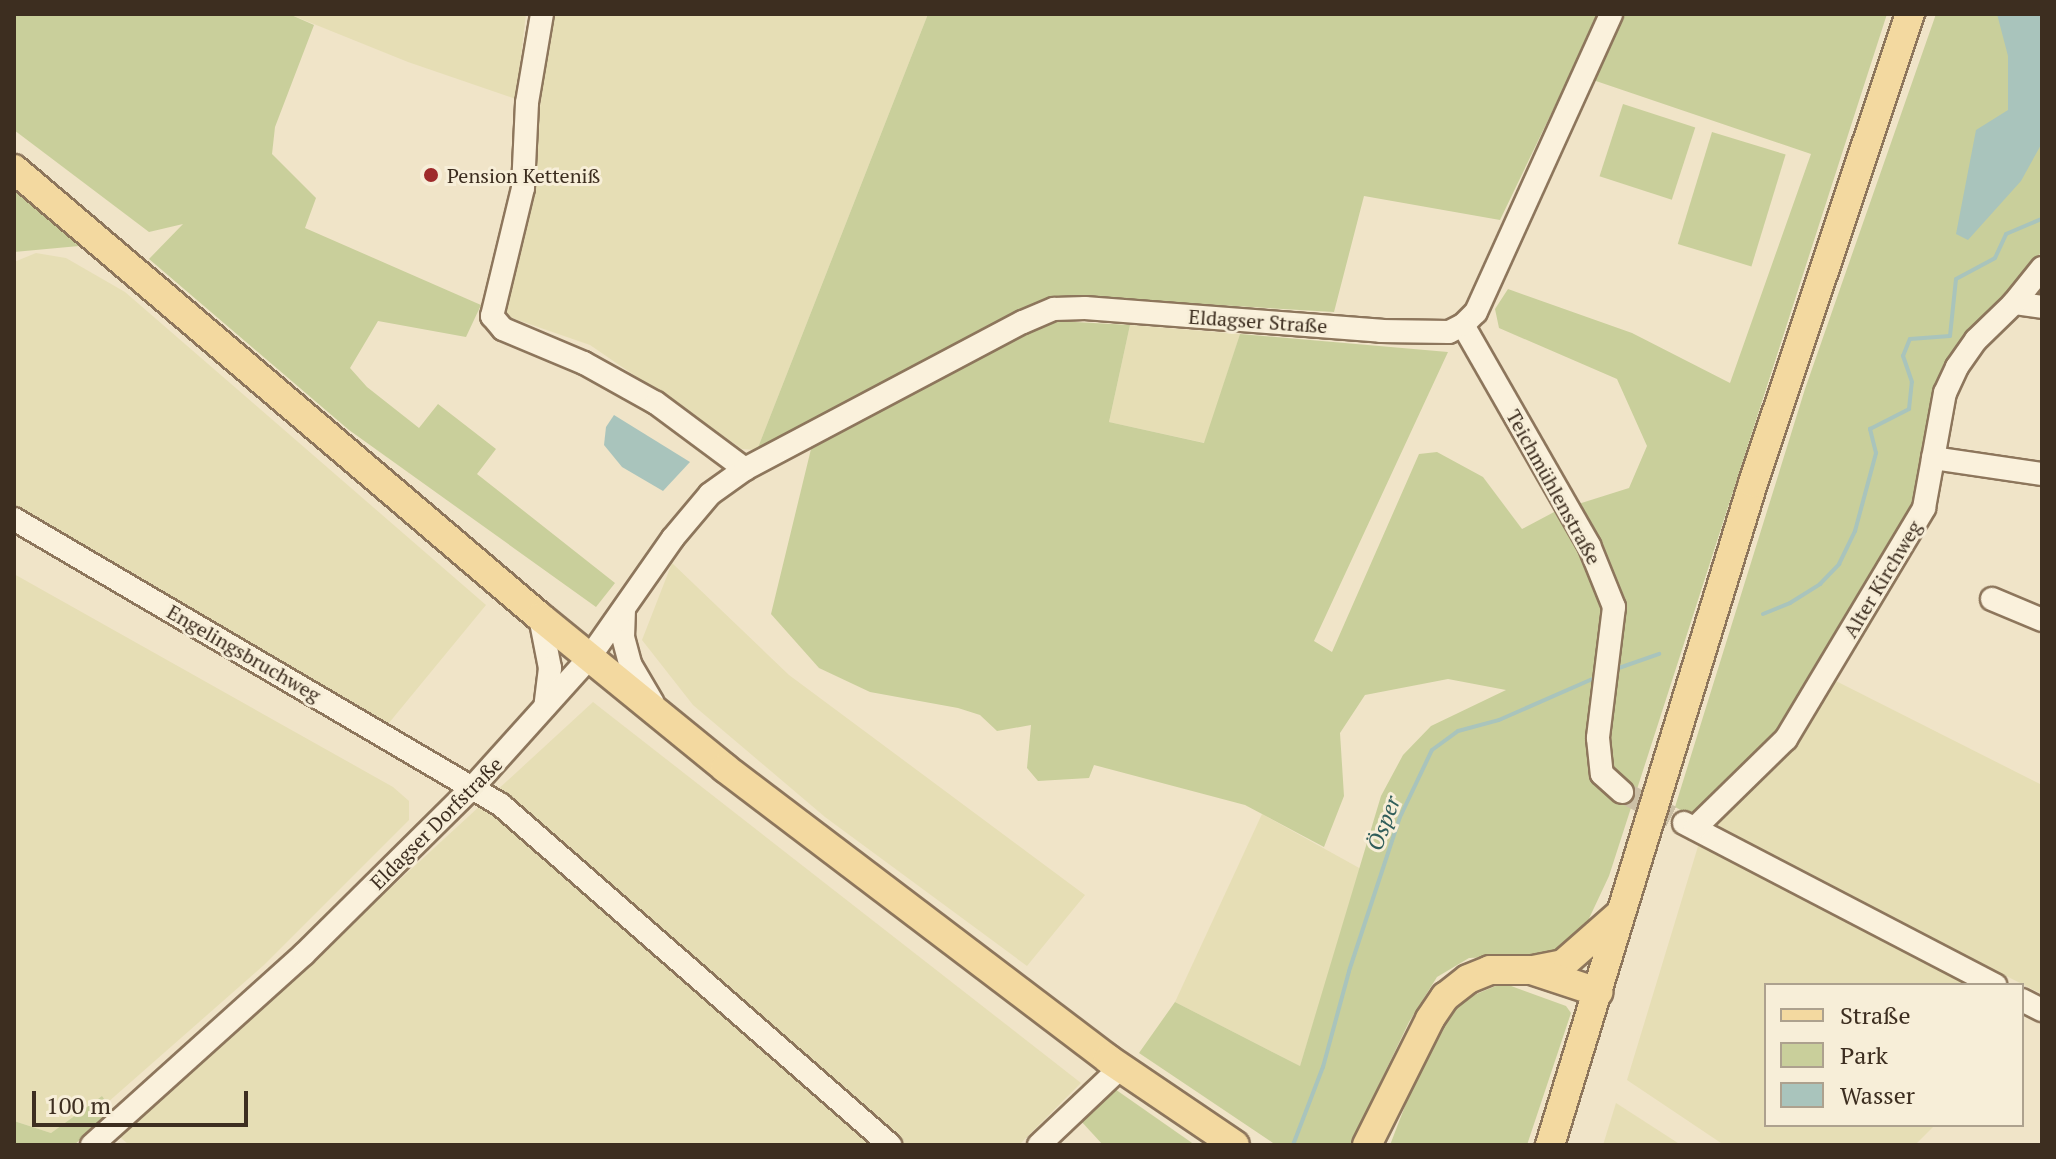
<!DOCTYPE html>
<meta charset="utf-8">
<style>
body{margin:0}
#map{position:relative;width:2056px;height:1159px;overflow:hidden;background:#f0e4c8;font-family:"PT Serif",serif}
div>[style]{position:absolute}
.farmland>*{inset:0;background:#e6deb5}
.green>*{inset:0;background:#c9cf9b;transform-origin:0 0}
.water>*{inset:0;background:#a9c4bc}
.stream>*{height:4px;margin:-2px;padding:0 2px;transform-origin:2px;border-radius:2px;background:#a9c4bc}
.minor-tunnel>*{height:22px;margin-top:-11px;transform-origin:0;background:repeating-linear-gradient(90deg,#ccc0a6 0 22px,transparent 0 33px)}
.roads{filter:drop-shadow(2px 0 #8d765c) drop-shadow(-2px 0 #8d765c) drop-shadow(0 2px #8d765c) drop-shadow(0 -2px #8d765c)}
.minor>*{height:22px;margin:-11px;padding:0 11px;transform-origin:11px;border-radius:11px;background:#faf1dc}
.major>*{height:28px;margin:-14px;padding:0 14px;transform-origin:14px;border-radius:14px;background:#f3d9a0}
.dots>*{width:22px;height:22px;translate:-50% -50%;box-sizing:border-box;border:4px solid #f7eed8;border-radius:50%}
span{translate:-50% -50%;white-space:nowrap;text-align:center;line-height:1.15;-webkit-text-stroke:6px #f7eed8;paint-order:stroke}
.poi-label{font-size:20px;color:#3d2e20}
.left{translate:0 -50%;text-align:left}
.street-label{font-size:20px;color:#3d2e20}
.water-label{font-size:22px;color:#2f5d5a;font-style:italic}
.frame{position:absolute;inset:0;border:16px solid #3d2e20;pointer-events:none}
.legend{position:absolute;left:1764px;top:983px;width:260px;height:144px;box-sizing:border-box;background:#f7eed8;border:2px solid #ada18e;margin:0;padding:10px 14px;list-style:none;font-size:24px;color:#3d2e20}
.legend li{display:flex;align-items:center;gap:16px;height:40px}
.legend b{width:40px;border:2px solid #ada18e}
.scale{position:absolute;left:32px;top:1091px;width:216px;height:36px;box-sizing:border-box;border:4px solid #3d2e20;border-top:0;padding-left:10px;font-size:24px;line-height:28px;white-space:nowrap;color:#3d2e20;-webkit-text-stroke:6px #f7eed8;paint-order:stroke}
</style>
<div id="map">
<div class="farmland">
<div style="clip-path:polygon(289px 14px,526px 14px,516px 99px,408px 62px)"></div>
<div style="clip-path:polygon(552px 14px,928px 14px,757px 450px,742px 449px,590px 345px,509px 317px,504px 309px,534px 189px,545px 40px)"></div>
<div style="clip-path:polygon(36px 253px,66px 258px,125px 292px,486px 605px,384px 729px,14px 511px,14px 262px)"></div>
<div style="clip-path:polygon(1130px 325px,1240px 334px,1205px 443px,1109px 422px)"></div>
<div style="clip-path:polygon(672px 563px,789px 675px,1085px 895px,1027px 966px,825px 817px,693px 705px,642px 640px)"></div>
<div style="clip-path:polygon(14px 574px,393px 787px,409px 801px,409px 820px,264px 965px,107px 1103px,102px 1096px,51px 1133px,14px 1121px)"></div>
<div style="clip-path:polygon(1828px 677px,2042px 785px,2042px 994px,1704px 824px)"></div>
<div style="clip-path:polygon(593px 702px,1081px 1083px,1019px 1145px,129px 1145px,120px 1137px)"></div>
<div style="clip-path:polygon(1262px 814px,1361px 869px,1300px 1066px,1175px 1002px)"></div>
<div style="clip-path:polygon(1699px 843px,1969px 985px,1766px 985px,1766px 1125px,1935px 1125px,1915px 1145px,1724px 1145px,1627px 1080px)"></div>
<div style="clip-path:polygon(1616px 1103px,1681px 1145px,1603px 1145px)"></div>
</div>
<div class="green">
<div style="clip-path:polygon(14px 14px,289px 14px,314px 25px,275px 127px,272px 154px,316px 198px,305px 228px,481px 305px,466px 337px,378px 321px,350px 368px,367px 387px,419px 428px,438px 404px,496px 449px,477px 474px,615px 583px,596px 607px,349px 430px,149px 259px,183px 224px,149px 232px,14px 130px)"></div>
<div style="clip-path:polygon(928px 14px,1599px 14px,1500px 220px,1364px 196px,1334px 312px,1081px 297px,1030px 307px,757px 450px)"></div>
<div style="clip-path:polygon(1623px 14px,1887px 14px,1609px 876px,1586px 925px,1571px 946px,1552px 954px,1469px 958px,1437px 977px,1409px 1022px,1350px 1145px,1276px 1145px,1139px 1053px,1175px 1002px,1300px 1066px,1381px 796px,1403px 755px,1431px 726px,1506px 690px,1448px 679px,1365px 695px,1340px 733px,1344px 796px,1324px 847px,1245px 805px,1094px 765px,1089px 778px,1038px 781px,1027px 768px,1031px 725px,997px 731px,980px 715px,958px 708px,870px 692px,819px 668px,771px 614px,811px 449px,1033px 330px,1057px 321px,1130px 325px,1109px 422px,1204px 443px,1240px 334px,1448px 352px,1314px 641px,1332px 652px,1419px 454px,1437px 452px,1483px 477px,1522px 529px,1556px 511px,1629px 488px,1647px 446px,1617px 379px,1499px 328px,1495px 309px,1508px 289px,1632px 333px,1730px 383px,1811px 154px,1593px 80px)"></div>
<div style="clip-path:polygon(1936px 14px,2042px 14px,2042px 251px,1967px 343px,1911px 510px,1780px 737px,1692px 816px,1675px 807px,1805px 389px)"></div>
<div style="left:1623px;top:104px;width:76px;height:76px;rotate:18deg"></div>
<div style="left:1712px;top:132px;width:77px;height:117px;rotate:17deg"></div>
<div style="clip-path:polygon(14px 190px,79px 246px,14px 252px)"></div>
<div style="clip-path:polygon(1503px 983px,1566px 1006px,1571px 1013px,1527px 1145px,1390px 1145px,1417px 1075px,1450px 1010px,1474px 995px)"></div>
<div style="clip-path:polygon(1112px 1087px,1195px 1145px,1103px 1145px,1080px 1120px)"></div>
<div style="clip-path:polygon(102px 1096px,113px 1111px,74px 1145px,14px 1145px,14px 1121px,51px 1133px)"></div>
</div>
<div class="water">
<div style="clip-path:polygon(1997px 14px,2038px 14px,2042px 18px,2042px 143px,2021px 181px,1968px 240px,1956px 234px,1976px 130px,2008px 110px,2008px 56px)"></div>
<div style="clip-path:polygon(614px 415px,690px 462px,663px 491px,622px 467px,604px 445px,606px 427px)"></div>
</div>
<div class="stream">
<div style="left:1763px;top:614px;width:29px;rotate:-22deg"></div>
<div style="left:1790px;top:603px;width:36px;rotate:-32deg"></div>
<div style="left:1820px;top:584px;width:28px;rotate:-46deg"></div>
<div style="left:1839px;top:564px;width:37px;rotate:-64deg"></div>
<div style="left:1855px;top:531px;width:81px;rotate:-74.9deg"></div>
<div style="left:1876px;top:453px;width:25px;rotate:-104deg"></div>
<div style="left:1870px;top:429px;width:44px;rotate:-27.1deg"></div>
<div style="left:1909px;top:409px;width:27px;rotate:-84deg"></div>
<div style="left:1912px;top:382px;width:28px;rotate:-109deg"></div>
<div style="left:1903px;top:356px;width:18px;rotate:-68deg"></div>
<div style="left:1910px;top:339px;width:40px;rotate:-4.3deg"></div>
<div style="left:1950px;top:336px;width:57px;rotate:-84deg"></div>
<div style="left:1956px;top:279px;width:44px;rotate:-28.3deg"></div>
<div style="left:1995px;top:258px;width:26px;rotate:-65deg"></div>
<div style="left:2006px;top:234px;width:39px;rotate:-23deg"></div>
<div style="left:1613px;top:670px;width:49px;rotate:-19.2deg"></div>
<div style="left:1293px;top:1145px;width:84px;rotate:-69deg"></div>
<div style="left:1323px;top:1067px;width:99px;rotate:-74.8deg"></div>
<div style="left:1349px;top:971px;width:162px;rotate:-71.7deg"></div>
<div style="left:1400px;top:817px;width:74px;rotate:-64.5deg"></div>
<div style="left:1432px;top:750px;width:32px;rotate:-36deg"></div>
<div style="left:1458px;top:731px;width:42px;rotate:-15deg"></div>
<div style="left:1499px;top:720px;width:107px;rotate:-23.7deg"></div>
</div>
<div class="minor-tunnel">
<div style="left:1622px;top:792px;width:69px;rotate:26.6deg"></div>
</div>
<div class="roads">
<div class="minor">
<div style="left:542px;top:14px;width:90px;rotate:99.6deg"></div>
<div style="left:527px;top:103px;width:85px;rotate:92.7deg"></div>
<div style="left:523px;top:188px;width:132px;rotate:103.6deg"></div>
<div style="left:492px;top:316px;width:17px;rotate:50deg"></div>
<div style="left:503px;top:329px;width:88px;rotate:22.8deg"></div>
<div style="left:584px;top:363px;width:82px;rotate:29.1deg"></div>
<div style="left:656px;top:403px;width:111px;rotate:36.6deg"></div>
<div style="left:2014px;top:303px;width:28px;rotate:8deg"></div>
<div style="left:1463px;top:325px;width:254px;rotate:60.2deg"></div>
<div style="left:1589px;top:545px;width:67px;rotate:68deg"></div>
<div style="left:1614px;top:607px;width:132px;rotate:97deg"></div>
<div style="left:1598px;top:738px;width:36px;rotate:84deg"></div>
<div style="left:1602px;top:774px;width:27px;rotate:42deg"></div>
<div style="left:1933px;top:458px;width:110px;rotate:8.4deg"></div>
<div style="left:14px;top:519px;width:565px;rotate:30.42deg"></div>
<div style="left:501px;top:805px;width:517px;rotate:41.15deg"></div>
<div style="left:1992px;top:599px;width:54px;rotate:22.8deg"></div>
<div style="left:624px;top:609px;width:28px;rotate:92deg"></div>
<div style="left:623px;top:637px;width:28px;rotate:75deg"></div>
<div style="left:630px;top:664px;width:45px;rotate:59.5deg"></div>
<div style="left:540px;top:617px;width:52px;rotate:78.9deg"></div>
<div style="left:550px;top:668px;width:38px;rotate:97deg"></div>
<div style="left:1684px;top:823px;width:351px;rotate:27.5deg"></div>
<div style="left:1695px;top:828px;width:127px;rotate:-44.4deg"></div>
<div style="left:1786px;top:739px;width:269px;rotate:-59.1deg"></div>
<div style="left:1924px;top:508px;width:117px;rotate:-79.7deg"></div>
<div style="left:1945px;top:393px;width:29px;rotate:-65deg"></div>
<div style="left:1957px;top:367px;width:33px;rotate:-55deg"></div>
<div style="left:1976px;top:340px;width:53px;rotate:-44.2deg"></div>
<div style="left:2014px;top:303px;width:45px;rotate:-51.3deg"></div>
<div style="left:2022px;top:1000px;width:22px;rotate:27deg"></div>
<div style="left:92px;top:1145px;width:285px;rotate:-42deg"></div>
<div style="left:304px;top:954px;width:238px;rotate:-44.7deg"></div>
<div style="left:473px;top:787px;width:173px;rotate:-48deg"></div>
<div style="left:589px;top:658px;width:146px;rotate:-55deg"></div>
<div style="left:673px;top:538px;width:57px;rotate:-49.9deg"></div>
<div style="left:710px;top:494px;width:43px;rotate:-35.5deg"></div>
<div style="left:745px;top:469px;width:314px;rotate:-27.9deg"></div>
<div style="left:1023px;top:322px;width:34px;rotate:-23deg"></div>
<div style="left:1054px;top:309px;width:31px;rotate:-2deg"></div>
<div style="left:1085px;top:308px;width:297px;rotate:4.4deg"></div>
<div style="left:1381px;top:331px;width:68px;rotate:0.8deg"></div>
<div style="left:1449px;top:332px;width:16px;rotate:-27deg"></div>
<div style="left:1463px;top:325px;width:18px;rotate:-45deg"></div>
<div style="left:1476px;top:312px;width:327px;rotate:-65.6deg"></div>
<div style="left:1039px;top:1145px;width:109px;rotate:-43.5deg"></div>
</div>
<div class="major">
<div style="left:14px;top:169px;width:691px;rotate:40.42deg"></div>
<div style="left:540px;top:617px;width:239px;rotate:39.2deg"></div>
<div style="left:725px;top:768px;width:481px;rotate:37.2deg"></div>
<div style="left:1108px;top:1059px;width:153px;rotate:34.1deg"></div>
<div style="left:1533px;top:970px;width:31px;rotate:-11deg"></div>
<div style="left:1563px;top:964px;width:76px;rotate:-41.3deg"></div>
<div style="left:1367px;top:1145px;width:141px;rotate:-63.4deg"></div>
<div style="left:1430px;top:1019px;width:27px;rotate:-56deg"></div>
<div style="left:1445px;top:997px;width:29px;rotate:-38deg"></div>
<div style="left:1468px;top:979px;width:24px;rotate:-22deg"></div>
<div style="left:1490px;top:970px;width:41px"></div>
<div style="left:1531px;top:970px;width:71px;rotate:18.2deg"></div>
<div style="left:1550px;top:1145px;width:692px;rotate:-72.95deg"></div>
<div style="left:1753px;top:483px;width:495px;rotate:-71.5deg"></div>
</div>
</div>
<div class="dots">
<div style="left:431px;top:175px;background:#9e2a2b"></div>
</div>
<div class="poi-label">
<span class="left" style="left:447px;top:175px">Pension Ketteniß</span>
</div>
<div class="street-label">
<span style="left:1258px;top:321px;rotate:4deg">Eldagser Straße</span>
<span style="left:1554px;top:487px;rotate:61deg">Teichmühlenstraße</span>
<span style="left:1882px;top:579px;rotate:-59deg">Alter Kirchweg</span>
<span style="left:244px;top:653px;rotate:30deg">Engelingsbruchweg</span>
<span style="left:436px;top:823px;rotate:-45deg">Eldagser Dorfstraße</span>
</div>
<div class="water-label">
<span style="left:1383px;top:823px;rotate:-69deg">Ösper</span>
</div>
<div class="frame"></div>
<ul class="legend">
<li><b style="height:10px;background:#f3d9a0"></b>Straße</li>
<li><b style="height:22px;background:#c9cf9b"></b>Park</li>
<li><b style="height:22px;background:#a9c4bc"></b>Wasser</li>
</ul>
<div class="scale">100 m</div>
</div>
